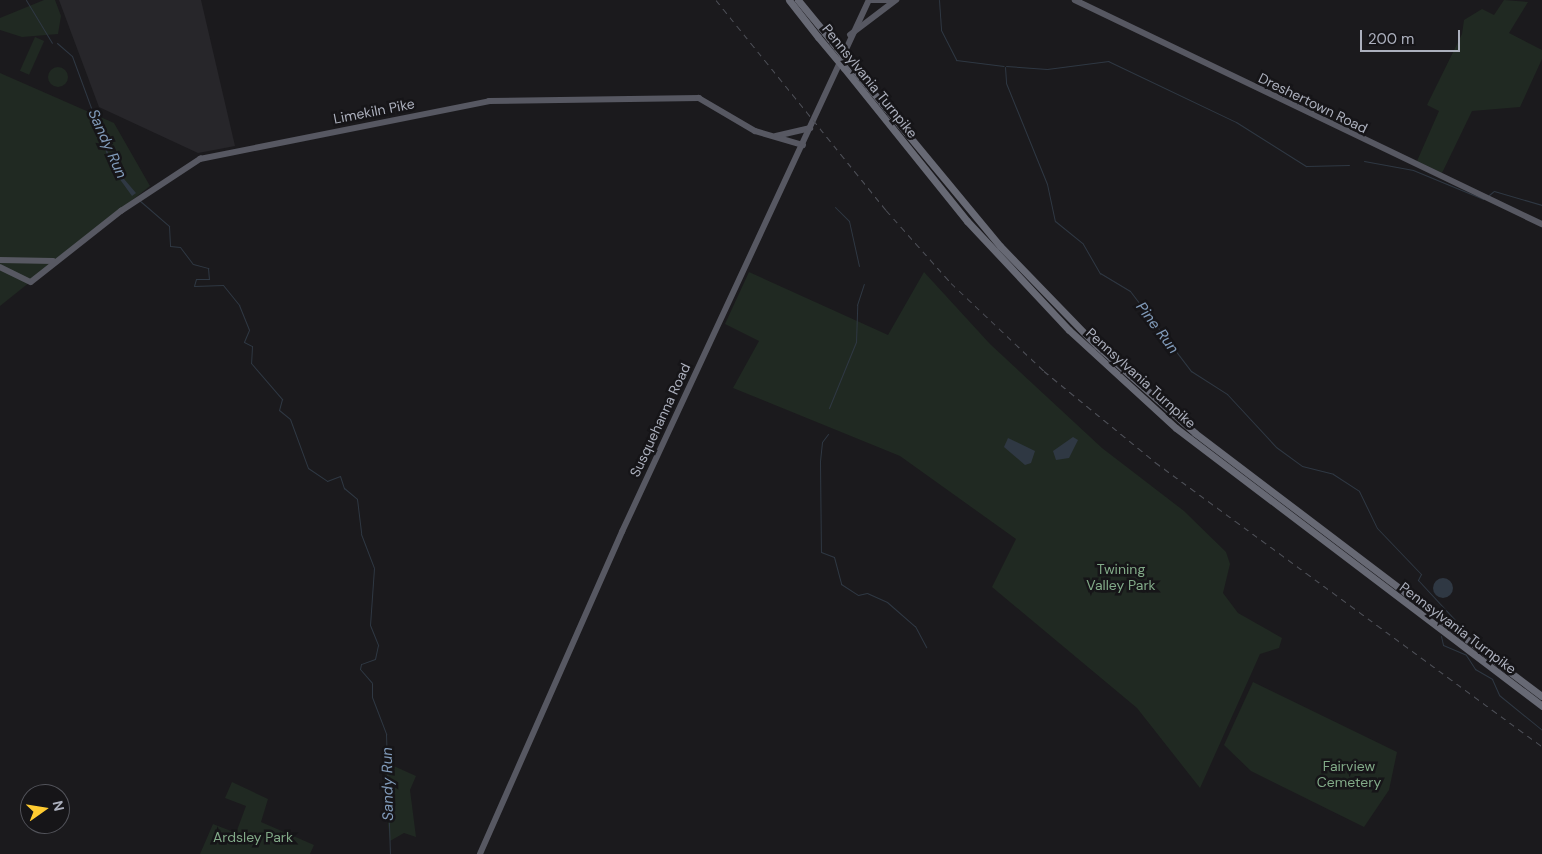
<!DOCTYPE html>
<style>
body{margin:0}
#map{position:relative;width:1542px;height:854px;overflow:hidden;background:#1b1a1d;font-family:"DM Sans",sans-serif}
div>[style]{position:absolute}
.built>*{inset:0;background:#27262a}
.green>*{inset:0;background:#202922;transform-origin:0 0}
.round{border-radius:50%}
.water>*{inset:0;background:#2f3843}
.stream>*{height:1px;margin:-0.5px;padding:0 0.5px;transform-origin:0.5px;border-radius:0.5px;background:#2f3843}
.major>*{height:5.5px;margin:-2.75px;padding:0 2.75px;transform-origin:2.75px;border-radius:2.75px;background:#575862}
.highway>*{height:7px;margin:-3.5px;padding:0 3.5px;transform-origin:3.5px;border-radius:3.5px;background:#676974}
.rail>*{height:1px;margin-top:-0.5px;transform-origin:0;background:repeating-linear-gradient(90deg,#4e5058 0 6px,transparent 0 11px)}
.highway-bridge>*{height:7px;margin:-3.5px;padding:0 3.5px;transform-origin:3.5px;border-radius:3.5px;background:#676974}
span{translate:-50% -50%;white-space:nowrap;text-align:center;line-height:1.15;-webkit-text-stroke:5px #161518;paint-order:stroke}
.street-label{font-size:14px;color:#acb0bd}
.park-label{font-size:14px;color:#82aa88}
.water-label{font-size:15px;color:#819bba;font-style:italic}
.north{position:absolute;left:20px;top:784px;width:50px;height:50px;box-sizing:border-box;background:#161518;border:1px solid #52535a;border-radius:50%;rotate:77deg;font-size:14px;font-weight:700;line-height:20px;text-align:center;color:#acb0bd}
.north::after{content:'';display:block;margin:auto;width:18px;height:22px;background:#ffcb31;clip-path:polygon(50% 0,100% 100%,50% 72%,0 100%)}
.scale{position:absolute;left:1360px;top:30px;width:100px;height:22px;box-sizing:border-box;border:2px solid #acb0bd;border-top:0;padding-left:6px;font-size:15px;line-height:18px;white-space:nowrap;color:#acb0bd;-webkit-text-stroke:4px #161518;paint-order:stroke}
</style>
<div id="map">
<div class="built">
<div style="clip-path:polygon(59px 0,201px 0,235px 146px,198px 153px,99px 107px)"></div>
</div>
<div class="green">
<div style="clip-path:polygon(44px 0,55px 0,61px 16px,58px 34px,22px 37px,0 30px,0 18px)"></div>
<div style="clip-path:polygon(1504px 0,1528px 2px,1509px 33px,1542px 50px,1542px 59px,1520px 107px,1472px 111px,1442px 173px,1417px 161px,1439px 111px,1427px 105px,1462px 34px,1464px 20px,1482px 9px,1494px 15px)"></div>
<div style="left:35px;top:37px;width:10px;height:37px;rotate:24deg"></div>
<div class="round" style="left:48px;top:67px;width:20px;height:20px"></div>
<div style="clip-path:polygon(0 73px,114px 123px,150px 186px,0 306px)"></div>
<div style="clip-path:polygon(749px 272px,888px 335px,924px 272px,990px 344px,1102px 448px,1184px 511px,1226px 552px,1230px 564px,1223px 593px,1238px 613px,1282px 638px,1279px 648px,1260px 654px,1200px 788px,1137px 708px,992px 587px,1016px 539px,900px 456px,733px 388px,759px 341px,725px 324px)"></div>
<div style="clip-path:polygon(1253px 682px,1397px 752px,1389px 790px,1364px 827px,1251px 771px,1224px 745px)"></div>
<div style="clip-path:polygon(387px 763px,416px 776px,410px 790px,416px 837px,404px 833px,390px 841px,383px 781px)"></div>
<div style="clip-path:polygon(232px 782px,268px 799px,261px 822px,314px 845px,310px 854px,200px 854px,213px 824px,236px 833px,246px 806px,225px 798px)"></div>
</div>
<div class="water">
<div style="clip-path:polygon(93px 113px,113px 166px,136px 193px,132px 196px,111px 167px)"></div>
<div style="clip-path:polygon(1073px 437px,1078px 440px,1069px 458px,1056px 460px,1053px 451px)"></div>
<div style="clip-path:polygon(1008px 438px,1035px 451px,1031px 463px,1025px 465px,1004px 447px)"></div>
<div class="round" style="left:1433px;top:578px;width:20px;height:20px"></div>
</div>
<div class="stream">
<div style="left:26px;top:0;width:50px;rotate:58.8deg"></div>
<div style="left:939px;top:0;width:30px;rotate:86deg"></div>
<div style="left:941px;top:30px;width:34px;rotate:63deg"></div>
<div style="left:956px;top:60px;width:48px;rotate:7.1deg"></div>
<div style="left:57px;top:43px;width:20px;rotate:41deg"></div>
<div style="left:72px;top:56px;width:61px;rotate:69.8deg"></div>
<div style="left:1006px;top:66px;width:41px;rotate:4.2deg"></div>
<div style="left:1047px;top:69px;width:62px;rotate:-7.5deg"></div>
<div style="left:1108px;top:61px;width:142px;rotate:25.5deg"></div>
<div style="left:1236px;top:122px;width:83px;rotate:32.2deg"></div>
<div style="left:1306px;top:166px;width:43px;rotate:-1.3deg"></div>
<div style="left:1005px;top:67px;width:16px;rotate:86deg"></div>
<div style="left:1006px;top:83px;width:109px;rotate:67.9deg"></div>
<div style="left:1047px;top:184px;width:38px;rotate:78deg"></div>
<div style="left:1055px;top:221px;width:36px;rotate:39deg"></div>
<div style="left:1083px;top:244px;width:34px;rotate:60deg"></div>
<div style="left:1100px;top:273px;width:35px;rotate:31deg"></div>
<div style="left:1130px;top:291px;width:101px;rotate:52.7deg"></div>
<div style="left:1191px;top:371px;width:43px;rotate:32.6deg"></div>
<div style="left:1227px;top:394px;width:72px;rotate:47.2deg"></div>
<div style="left:1276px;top:447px;width:32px;rotate:36deg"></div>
<div style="left:1302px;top:466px;width:32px;rotate:14deg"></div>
<div style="left:1333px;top:474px;width:31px;rotate:33deg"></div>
<div style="left:1359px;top:491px;width:41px;rotate:64.1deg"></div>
<div style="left:1377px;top:528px;width:64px;rotate:46.3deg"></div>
<div style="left:1421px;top:574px;width:7px;rotate:117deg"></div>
<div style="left:1418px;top:580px;width:54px;rotate:47.2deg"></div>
<div style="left:1364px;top:161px;width:50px;rotate:10.4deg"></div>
<div style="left:1413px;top:170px;width:76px;rotate:22.5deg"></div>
<div style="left:1489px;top:195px;width:6px;rotate:-39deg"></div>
<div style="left:1494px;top:191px;width:50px;rotate:16.3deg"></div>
<div style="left:139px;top:200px;width:40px;rotate:41deg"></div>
<div style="left:169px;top:226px;width:20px;rotate:87deg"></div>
<div style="left:170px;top:246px;width:10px;rotate:6deg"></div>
<div style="left:180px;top:247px;width:21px;rotate:53deg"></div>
<div style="left:193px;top:264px;width:16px;rotate:15deg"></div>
<div style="left:208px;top:268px;width:11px;rotate:85deg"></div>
<div style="left:209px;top:279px;width:13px;rotate:180deg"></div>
<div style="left:196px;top:279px;width:7px;rotate:106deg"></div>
<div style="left:194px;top:286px;width:29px;rotate:-2deg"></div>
<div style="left:223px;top:285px;width:26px;rotate:51deg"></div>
<div style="left:239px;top:305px;width:27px;rotate:68deg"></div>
<div style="left:249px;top:330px;width:13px;rotate:113deg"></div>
<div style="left:244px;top:342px;width:9px;rotate:27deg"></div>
<div style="left:252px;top:346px;width:17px;rotate:93deg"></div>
<div style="left:251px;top:363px;width:48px;rotate:49.3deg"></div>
<div style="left:282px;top:399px;width:11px;rotate:105deg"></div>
<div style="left:279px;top:410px;width:14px;rotate:39deg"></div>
<div style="left:290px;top:419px;width:52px;rotate:69.8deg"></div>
<div style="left:308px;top:468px;width:23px;rotate:34deg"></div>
<div style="left:327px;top:481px;width:14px;rotate:-21deg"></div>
<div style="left:340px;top:476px;width:13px;rotate:72deg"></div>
<div style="left:344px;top:488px;width:17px;rotate:40deg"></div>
<div style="left:357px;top:499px;width:35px;rotate:83deg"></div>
<div style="left:361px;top:534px;width:36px;rotate:69deg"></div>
<div style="left:374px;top:568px;width:57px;rotate:94deg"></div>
<div style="left:370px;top:625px;width:22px;rotate:68deg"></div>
<div style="left:378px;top:645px;width:14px;rotate:102deg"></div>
<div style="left:375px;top:659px;width:15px;rotate:160deg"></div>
<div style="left:361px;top:664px;width:5px;rotate:101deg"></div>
<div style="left:360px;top:669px;width:18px;rotate:49deg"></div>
<div style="left:372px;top:683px;width:14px;rotate:90deg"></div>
<div style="left:372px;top:697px;width:40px;rotate:69deg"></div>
<div style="left:386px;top:734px;width:120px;rotate:88.1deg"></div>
<div style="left:835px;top:207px;width:20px;rotate:45deg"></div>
<div style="left:849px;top:221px;width:46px;rotate:77.5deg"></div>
<div style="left:829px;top:408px;width:71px;rotate:-67.8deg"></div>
<div style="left:856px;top:342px;width:37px;rotate:-88deg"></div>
<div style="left:857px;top:305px;width:22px;rotate:-72deg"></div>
<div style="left:828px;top:434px;width:10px;rotate:127deg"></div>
<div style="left:822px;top:442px;width:20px;rotate:96deg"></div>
<div style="left:820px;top:462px;width:90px;rotate:89.4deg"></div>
<div style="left:821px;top:552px;width:14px;rotate:21deg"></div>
<div style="left:834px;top:557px;width:28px;rotate:75deg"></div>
<div style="left:841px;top:584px;width:20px;rotate:33deg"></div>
<div style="left:858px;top:595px;width:9px;rotate:-13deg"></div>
<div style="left:867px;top:593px;width:22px;rotate:24deg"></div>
<div style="left:887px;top:602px;width:37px;rotate:41deg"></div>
<div style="left:915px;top:626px;width:24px;rotate:62deg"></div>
<div style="left:1441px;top:636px;width:9px;rotate:77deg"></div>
<div style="left:1443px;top:645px;width:25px;rotate:23deg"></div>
<div style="left:1466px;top:655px;width:17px;rotate:57deg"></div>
<div style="left:1475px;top:669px;width:20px;rotate:30deg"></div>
<div style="left:1492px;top:679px;width:17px;rotate:66deg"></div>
<div style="left:1499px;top:695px;width:55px;rotate:39.1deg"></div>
</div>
<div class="major">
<div style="left:870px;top:0;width:18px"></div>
<div style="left:1075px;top:0;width:518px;rotate:25.63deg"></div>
<div style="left:850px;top:35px;width:58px;rotate:-37.3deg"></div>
<div style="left:776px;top:136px;width:35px;rotate:-13deg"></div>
<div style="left:0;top:260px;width:53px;rotate:1.1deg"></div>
<div style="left:0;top:267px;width:34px;rotate:26deg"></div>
<div style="left:31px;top:282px;width:115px;rotate:-38.3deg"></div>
<div style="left:121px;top:211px;width:95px;rotate:-33.4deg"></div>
<div style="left:200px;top:159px;width:295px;rotate:-11.3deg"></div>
<div style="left:489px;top:101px;width:210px;rotate:-0.8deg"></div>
<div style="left:699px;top:98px;width:65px;rotate:30.5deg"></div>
<div style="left:755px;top:131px;width:50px;rotate:16.3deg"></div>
<div style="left:480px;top:854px;width:352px;rotate:-66.2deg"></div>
<div style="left:622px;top:532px;width:587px;rotate:-65.1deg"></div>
</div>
<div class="highway">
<div style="left:789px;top:0;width:47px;rotate:51.9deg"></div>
<div style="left:798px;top:0;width:43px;rotate:50.7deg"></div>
<div style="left:847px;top:61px;width:240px;rotate:50.4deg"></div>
<div style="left:1000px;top:246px;width:139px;rotate:45.9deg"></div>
<div style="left:1097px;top:346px;width:131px;rotate:41.6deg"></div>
<div style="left:1195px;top:433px;width:435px;rotate:37.2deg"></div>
<div style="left:844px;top:68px;width:196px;rotate:51.2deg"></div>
<div style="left:967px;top:221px;width:149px;rotate:46.9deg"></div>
<div style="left:1069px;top:330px;width:145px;rotate:42.5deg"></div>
<div style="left:1176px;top:428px;width:460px;rotate:37.2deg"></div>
</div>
<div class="rail">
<div style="left:716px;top:0;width:270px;rotate:51deg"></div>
<div style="left:886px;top:210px;width:98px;rotate:48.3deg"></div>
<div style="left:951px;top:283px;width:128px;rotate:43.4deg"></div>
<div style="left:1044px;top:371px;width:144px;rotate:39.3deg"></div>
<div style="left:1155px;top:462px;width:480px;rotate:36.3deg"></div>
</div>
<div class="highway-bridge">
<div style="left:825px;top:33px;width:36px;rotate:52deg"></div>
<div style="left:818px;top:37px;width:40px;rotate:50deg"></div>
</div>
<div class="street-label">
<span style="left:870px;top:81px;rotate:51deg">Pennsylvania Turnpike</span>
<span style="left:1313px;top:103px;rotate:26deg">Dreshertown Road</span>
<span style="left:374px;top:111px;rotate:-11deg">Limekiln Pike</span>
<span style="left:1141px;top:378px;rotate:42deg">Pennsylvania Turnpike</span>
<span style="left:660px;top:420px;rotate:-65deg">Susquehanna Road</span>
<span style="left:1458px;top:628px;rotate:37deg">Pennsylvania Turnpike</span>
</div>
<div class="park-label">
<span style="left:1121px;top:577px">Twining<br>Valley Park</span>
<span style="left:1349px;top:774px">Fairview<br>Cemetery</span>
<span style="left:253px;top:837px">Ardsley Park</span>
</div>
<div class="water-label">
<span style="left:107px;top:144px;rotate:66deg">Sandy Run</span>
<span style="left:1157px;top:328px;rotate:53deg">Pine Run</span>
<span style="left:388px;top:784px;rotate:-91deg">Sandy Run</span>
</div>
<div class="north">N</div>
<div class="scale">200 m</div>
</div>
